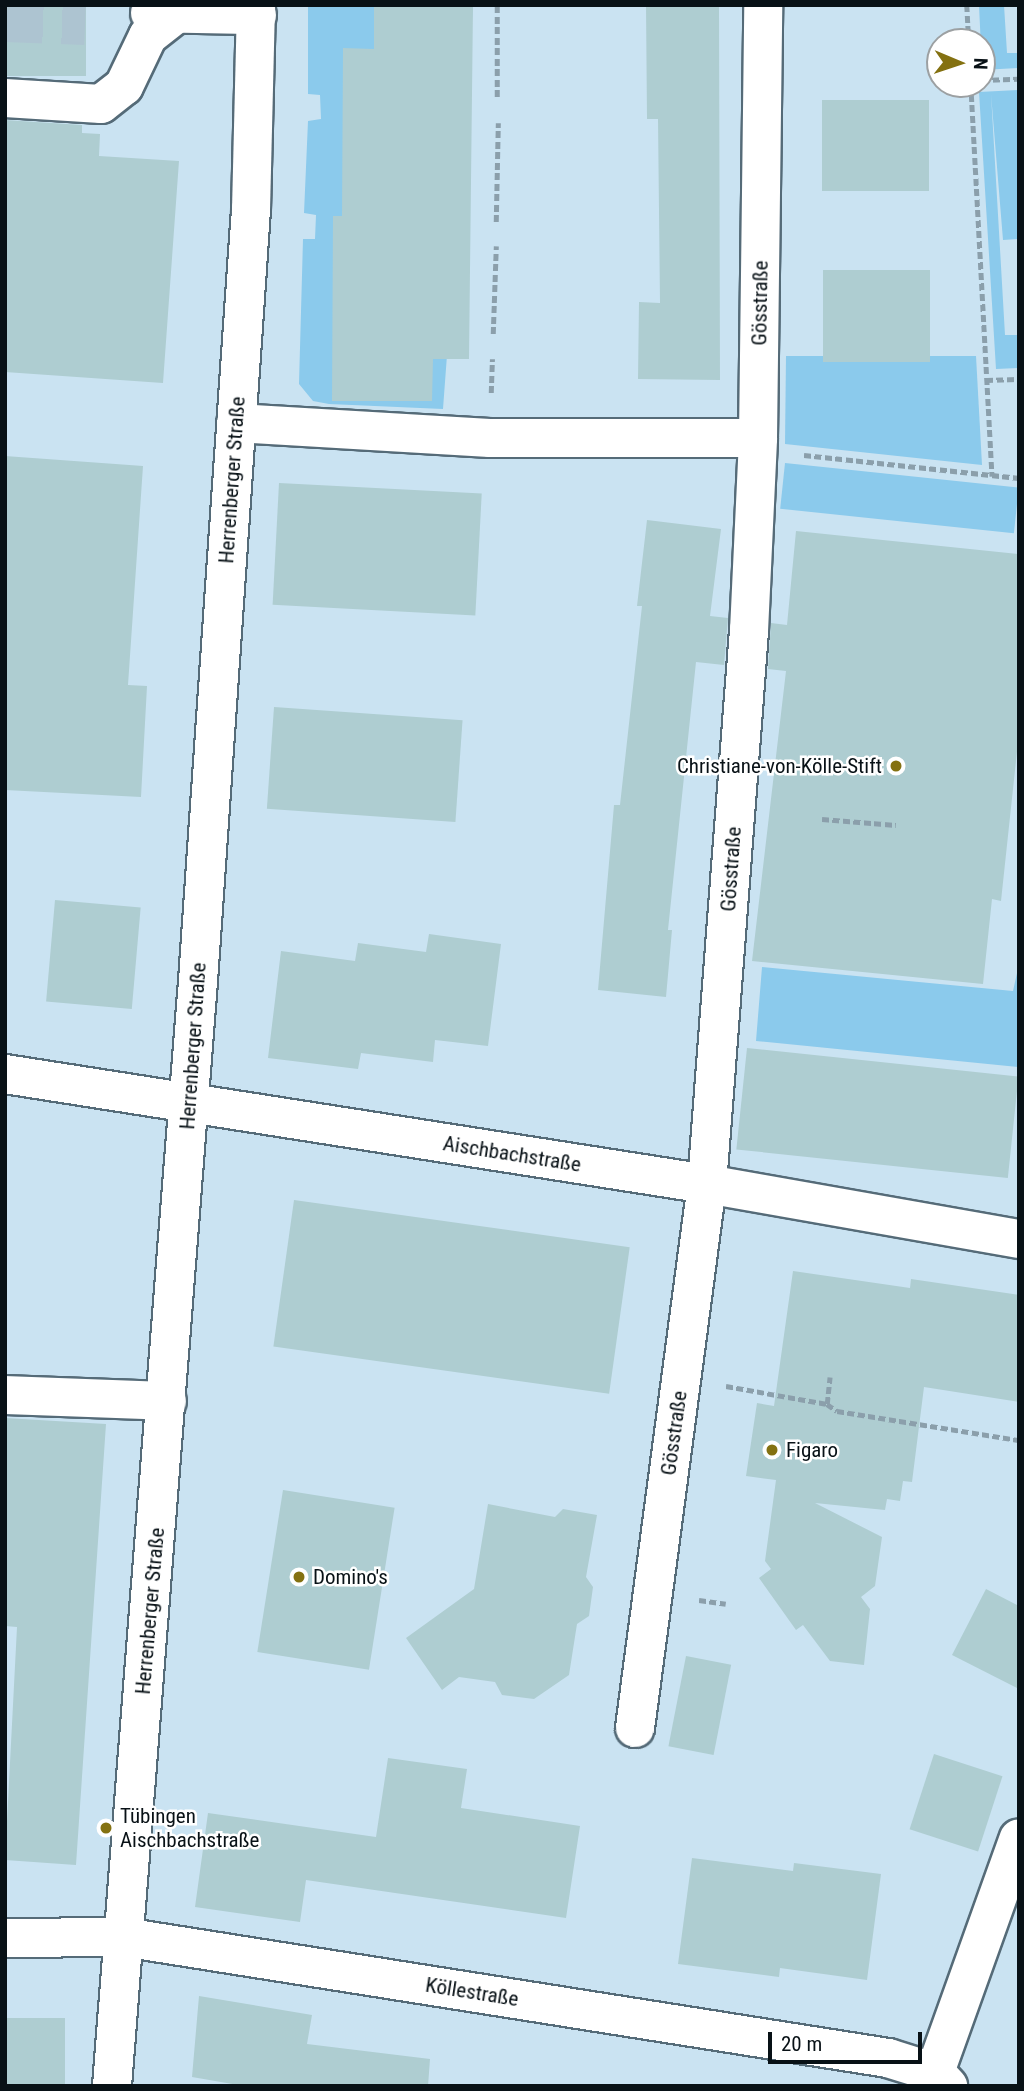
<!DOCTYPE html>
<meta charset="utf-8">
<style>
body{margin:0}
#map{position:relative;width:1024px;height:2091px;overflow:hidden;background:#cae3f2;font-family:"Roboto Condensed",sans-serif}
div>[style]{position:absolute}
.green>*{inset:0;background:#8bcaec;transform-origin:0 0}
.building>*{inset:0;background:#aecdd1;transform-origin:0 0}
.minor-tunnel>*{height:38px;margin-top:-19px;transform-origin:0;background:repeating-linear-gradient(90deg,#adc4d1 0 38px,transparent 0 57px)}
.path>*{height:4.5px;margin-top:-2.25px;transform-origin:0;background:repeating-linear-gradient(90deg,#8b9fab 0 7px,transparent 0 10.5px)}
.roads{filter:drop-shadow(2px 0 #556b78) drop-shadow(-2px 0 #556b78) drop-shadow(0 2px #556b78) drop-shadow(0 -2px #556b78)}
.minor>*{height:38px;margin:-19px;padding:0 19px;transform-origin:19px;border-radius:19px;background:#fff}
.dots>*{width:19px;height:19px;translate:-50% -50%;box-sizing:border-box;border:4px solid #fff;border-radius:50%}
span{translate:-50% -50%;white-space:nowrap;text-align:center;line-height:1.15;-webkit-text-stroke:5px #fff;paint-order:stroke}
.street-label{font-size:21px;color:#081116}
.poi-label{font-size:21px;color:#081116}
.right{translate:-100% -50%;text-align:right}
.left{translate:0 -50%;text-align:left}
.frame{position:absolute;inset:0;border:7px solid #081116;pointer-events:none}
.north{position:absolute;left:926px;top:28px;width:70px;height:70px;box-sizing:border-box;background:#fff;border:2px solid #9ca0a2;border-radius:50%;rotate:92deg;font-size:19px;font-weight:700;line-height:28px;text-align:center;color:#081116}
.north::after{content:'';display:block;margin:auto;width:24px;height:32px;background:#847111;clip-path:polygon(50% 0,100% 100%,50% 72%,0 100%)}
.scale{position:absolute;left:768px;top:2032px;width:154px;height:32px;box-sizing:border-box;border:4px solid #081116;border-top:0;padding-left:9px;font-size:21px;line-height:24px;white-space:nowrap;color:#081116;-webkit-text-stroke:5px #fff;paint-order:stroke}
</style>
<div id="map">
<div class="green">
<div style="clip-path:polygon(308px 5px,473px 5px,443px 409px,329px 404px,313px 401px,299px 384px,303px 239px,315px 239px,316px 215px,304px 213px,308px 121px,321px 119px,320px 95px,308px 94px)"></div>
<div style="clip-path:polygon(979px 5px,1004px 5px,1007px 53px,1019px 53px,1019px 68px,982px 70px)"></div>
<div style="clip-path:polygon(1019px 90px,1019px 239px,1003px 240px,991px 94px,1005px 335px,1019px 335px,1019px 368px,996px 369px,979px 92px)"></div>
<div style="clip-path:polygon(786px 356px,976px 356px,982px 465px,785px 444px)"></div>
<div style="left:785px;top:463px;width:235px;height:46px;rotate:6deg"></div>
<div style="clip-path:polygon(1019px 964px,1019px 1067px,756px 1041px,762px 967px,1013px 991px)"></div>
</div>
<div class="building">
<div style="left:5px;top:5px;width:81px;height:71px"></div>
<div style="clip-path:polygon(374px 5px,473px 5px,469px 359px,433px 359px,432px 401px,332px 401px,333px 216px,342px 216px,343px 48px,374px 49px)"></div>
<div style="clip-path:polygon(646px 5px,719px 5px,720px 380px,638px 379px,639px 302px,660px 303px,658px 119px,647px 119px)"></div>
<div style="left:822px;top:100px;width:107px;height:91px"></div>
<div style="clip-path:polygon(5px 120px,82px 125px,82px 133px,100px 134px,99px 156px,179px 161px,163px 383px,5px 372px)"></div>
<div style="left:823px;top:270px;width:107px;height:92px"></div>
<div style="clip-path:polygon(5px 456px,143px 466px,128px 685px,147px 686px,141px 797px,5px 790px)"></div>
<div style="left:279px;top:483px;width:203px;height:122px;rotate:3deg"></div>
<div style="clip-path:polygon(647px 520px,721px 529px,710px 616px,728px 618px,724px 665px,696px 662px,668px 930px,672px 930px,666px 997px,598px 990px,614px 805px,620px 805px,642px 606px,637px 606px)"></div>
<div style="clip-path:polygon(796px 531px,1019px 554px,1019px 733px,1001px 901px,992px 899px,983px 984px,752px 961px,786px 671px,768px 669px,771px 623px,787px 625px)"></div>
<div style="left:274px;top:707px;width:189px;height:102px;rotate:4deg"></div>
<div style="left:55px;top:900px;width:86px;height:102px;rotate:5deg"></div>
<div style="clip-path:polygon(429px 934px,501px 944px,488px 1046px,435px 1040px,433px 1062px,361px 1053px,358px 1069px,268px 1058px,281px 951px,355px 961px,358px 943px,426px 952px)"></div>
<div style="left:747px;top:1048px;width:273px;height:102px;rotate:6deg"></div>
<div style="left:294px;top:1200px;width:339px;height:148px;rotate:8deg"></div>
<div style="clip-path:polygon(793px 1271px,910px 1288px,911px 1279px,1019px 1295px,1019px 1402px,924px 1387px,912px 1482px,903px 1481px,900px 1501px,887px 1499px,885px 1510px,815px 1503px,882px 1537px,875px 1586px,861px 1597px,870px 1609px,864px 1665px,830px 1661px,803px 1625px,796px 1630px,759px 1578px,771px 1569px,765px 1561px,776px 1480px,746px 1476px,757px 1403px,774px 1406px)"></div>
<div style="clip-path:polygon(5px 1418px,106px 1424px,76px 1865px,5px 1860px,17px 1627px,5px 1626px)"></div>
<div style="left:283px;top:1490px;width:113px;height:164px;rotate:9deg"></div>
<div style="clip-path:polygon(488px 1504px,555px 1517px,563px 1509px,597px 1515px,586px 1577px,593px 1587px,589px 1616px,577px 1624px,569px 1675px,534px 1699px,502px 1695px,495px 1682px,459px 1677px,442px 1690px,406px 1638px,474px 1589px)"></div>
<div style="clip-path:polygon(986px 1589px,1019px 1606px,1019px 1689px,952px 1655px)"></div>
<div style="left:686px;top:1656px;width:46px;height:92px;rotate:11deg"></div>
<div style="left:934px;top:1754px;width:72px;height:79px;rotate:18deg"></div>
<div style="clip-path:polygon(388px 1758px,467px 1769px,461px 1808px,580px 1826px,566px 1918px,306px 1880px,300px 1922px,195px 1907px,208px 1813px,376px 1837px)"></div>
<div style="clip-path:polygon(692px 1858px,793px 1871px,794px 1863px,881px 1874px,867px 1980px,780px 1968px,779px 1977px,678px 1964px)"></div>
<div style="clip-path:polygon(199px 1996px,312px 2015px,307px 2044px,430px 2059px,428px 2086px,244px 2086px,192px 2077px)"></div>
<div style="left:5px;top:2018px;width:60px;height:68px"></div>
</div>
<div class="minor-tunnel">
<div style="left:5px;top:23px;width:80px;rotate:2.1deg"></div>
</div>
<div class="path">
<div style="left:967px;top:5px;width:37px;rotate:87deg"></div>
<div style="left:982px;top:80px;width:37px;rotate:-2deg"></div>
<div style="left:971px;top:84px;width:393px;rotate:86.9deg"></div>
<div style="left:497px;top:97px;width:92px;rotate:-90deg"></div>
<div style="left:496px;top:222px;width:99px;rotate:-88.8deg"></div>
<div style="left:493px;top:334px;width:88px;rotate:-88deg"></div>
<div style="left:986px;top:380px;width:33px;rotate:-2deg"></div>
<div style="left:491px;top:393px;width:34px;rotate:-88deg"></div>
<div style="left:804px;top:455px;width:216px;rotate:6.1deg"></div>
<div style="left:822px;top:819px;width:74px;rotate:4.6deg"></div>
<div style="left:726px;top:1386px;width:103px;rotate:10.1deg"></div>
<div style="left:827px;top:1404px;width:27px;rotate:-84deg"></div>
<div style="left:827px;top:1404px;width:12px;rotate:35deg"></div>
<div style="left:837px;top:1411px;width:184px;rotate:9.1deg"></div>
<div style="left:699px;top:1600px;width:27px;rotate:8deg"></div>
</div>
<div class="roads">
<div class="minor">
<div style="left:150px;top:13px;width:107px;rotate:1.1deg"></div>
<div style="left:5px;top:98px;width:96px;rotate:3.6deg"></div>
<div style="left:101px;top:104px;width:29px;rotate:-38deg"></div>
<div style="left:124px;top:86px;width:55px;rotate:-64.4deg"></div>
<div style="left:148px;top:36px;width:36px;rotate:-38deg"></div>
<div style="left:236px;top:423px;width:254px;rotate:3.4deg"></div>
<div style="left:490px;top:438px;width:268px"></div>
<div style="left:5px;top:1074px;width:711px;rotate:8.91deg"></div>
<div style="left:707px;top:1184px;width:317px;rotate:10deg"></div>
<div style="left:5px;top:1395px;width:162px;rotate:2.1deg"></div>
<div style="left:635px;top:1728px;width:549px;rotate:-82.46deg"></div>
<div style="left:707px;top:1184px;width:555px;rotate:-85.66deg"></div>
<div style="left:749px;top:631px;width:193px;rotate:-87.3deg"></div>
<div style="left:758px;top:438px;width:433px;rotate:-89.3deg"></div>
<div style="left:5px;top:1938px;width:118px;rotate:-0.5deg"></div>
<div style="left:123px;top:1937px;width:775px;rotate:8.99deg"></div>
<div style="left:888px;top:2058px;width:50px;rotate:17.4deg"></div>
<div style="left:936px;top:2073px;width:18px;rotate:47deg"></div>
<div style="left:112px;top:2086px;width:1108px;rotate:-85.55deg"></div>
<div style="left:198px;top:981px;width:773px;rotate:-86.07deg"></div>
<div style="left:251px;top:210px;width:205px;rotate:-88.6deg"></div>
<div style="left:930px;top:2086px;width:263px;rotate:-70.3deg"></div>
</div>
</div>
<div class="dots">
<div style="left:896px;top:766px;background:#847111"></div>
<div style="left:772px;top:1450px;background:#847111"></div>
<div style="left:299px;top:1577px;background:#847111"></div>
<div style="left:106px;top:1828px;background:#847111"></div>
</div>
<div class="street-label">
<span style="left:760px;top:303px;rotate:-89deg">Gösstraße</span>
<span style="left:232px;top:480px;rotate:-86deg">Herrenberger Straße</span>
<span style="left:731px;top:869px;rotate:-86deg">Gösstraße</span>
<span style="left:193px;top:1046px;rotate:-86deg">Herrenberger Straße</span>
<span style="left:512px;top:1154px;rotate:9deg">Aischbachstraße</span>
<span style="left:674px;top:1433px;rotate:-82deg">Gösstraße</span>
<span style="left:150px;top:1611px;rotate:-85deg">Herrenberger Straße</span>
<span style="left:472px;top:1992px;rotate:9deg">Köllestraße</span>
</div>
<div class="poi-label">
<span class="right" style="left:882px;top:766px">Christiane-von-Kölle-Stift</span>
<span class="left" style="left:786px;top:1450px">Figaro</span>
<span class="left" style="left:313px;top:1577px">Domino's</span>
<span class="left" style="left:120px;top:1828px">Tübingen<br>Aischbachstraße</span>
</div>
<div class="frame"></div>
<div class="north">N</div>
<div class="scale">20 m</div>
</div>
